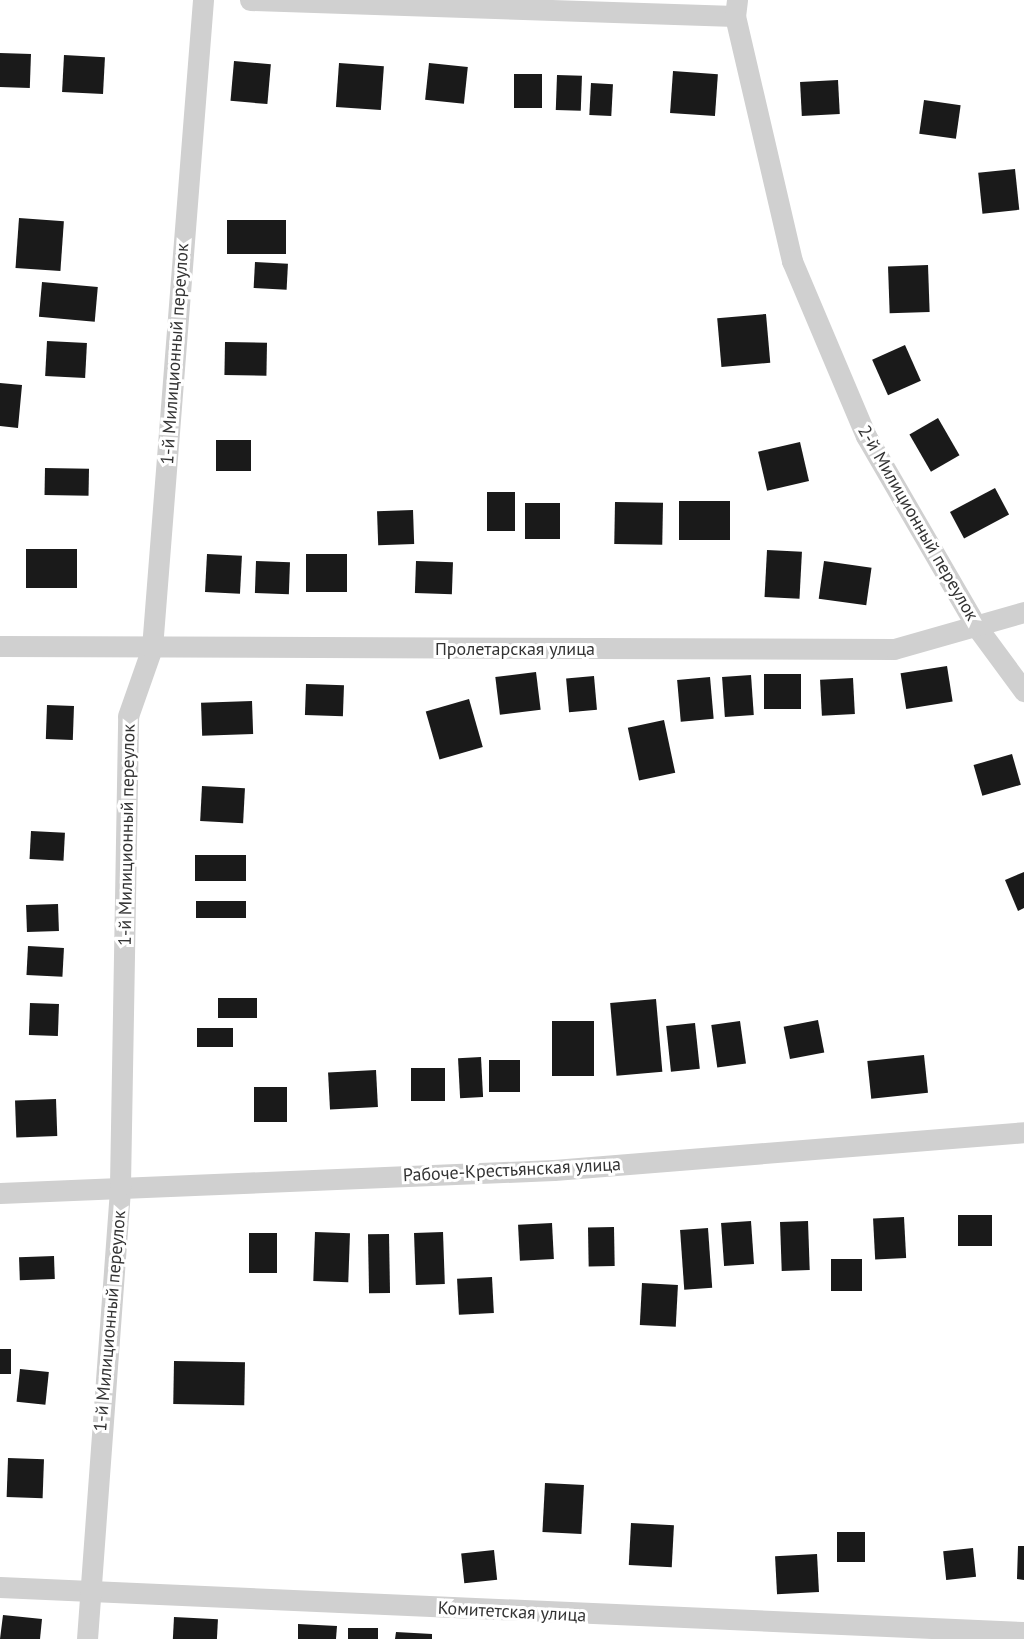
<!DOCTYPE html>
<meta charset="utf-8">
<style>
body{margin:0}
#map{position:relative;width:1024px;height:1639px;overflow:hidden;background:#fff;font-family:"PT Sans",sans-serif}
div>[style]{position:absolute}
.building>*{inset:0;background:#1a1a1a;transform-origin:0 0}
.minor>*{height:21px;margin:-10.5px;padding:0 10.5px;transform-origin:10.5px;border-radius:10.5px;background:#d0d0d0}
span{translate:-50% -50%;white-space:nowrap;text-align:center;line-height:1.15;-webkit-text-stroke:6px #fff;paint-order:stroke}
.street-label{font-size:18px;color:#333}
</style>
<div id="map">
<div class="building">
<div style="left:0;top:53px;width:31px;height:34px;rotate:2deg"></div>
<div style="left:64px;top:55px;width:41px;height:37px;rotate:3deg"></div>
<div style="left:234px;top:61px;width:37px;height:40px;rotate:5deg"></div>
<div style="left:339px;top:63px;width:45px;height:44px;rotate:4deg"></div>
<div style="left:429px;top:63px;width:39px;height:37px;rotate:6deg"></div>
<div style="left:673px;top:71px;width:45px;height:42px;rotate:4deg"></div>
<div style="left:514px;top:74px;width:28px;height:34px"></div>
<div style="left:557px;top:75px;width:25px;height:35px;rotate:2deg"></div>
<div style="left:838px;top:80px;width:34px;height:38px;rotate:87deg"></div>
<div style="left:591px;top:83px;width:22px;height:32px;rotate:3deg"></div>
<div style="left:924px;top:100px;width:37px;height:34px;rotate:8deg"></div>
<div style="left:1015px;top:169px;width:41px;height:37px;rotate:84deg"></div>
<div style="left:19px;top:218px;width:45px;height:50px;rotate:4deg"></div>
<div style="left:227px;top:220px;width:59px;height:34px"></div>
<div style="left:255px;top:262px;width:33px;height:26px;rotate:3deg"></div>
<div style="left:928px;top:265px;width:47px;height:40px;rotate:88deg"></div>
<div style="left:42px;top:282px;width:56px;height:35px;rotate:5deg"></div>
<div style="left:766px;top:314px;width:49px;height:49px;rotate:85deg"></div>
<div style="left:47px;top:341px;width:40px;height:35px;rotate:3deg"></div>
<div style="left:225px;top:342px;width:42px;height:33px;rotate:1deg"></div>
<div style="left:905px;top:345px;width:39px;height:36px;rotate:66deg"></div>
<div style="clip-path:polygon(0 383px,22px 385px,18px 428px,0 426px)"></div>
<div style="left:938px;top:418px;width:43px;height:33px;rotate:60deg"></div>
<div style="left:216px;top:440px;width:35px;height:31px"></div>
<div style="left:800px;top:442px;width:40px;height:43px;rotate:77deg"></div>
<div style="left:45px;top:468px;width:44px;height:27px;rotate:1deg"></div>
<div style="left:995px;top:488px;width:30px;height:51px;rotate:62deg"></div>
<div style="left:487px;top:492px;width:28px;height:39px"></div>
<div style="left:679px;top:501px;width:51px;height:39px"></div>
<div style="left:615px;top:502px;width:48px;height:42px;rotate:1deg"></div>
<div style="left:525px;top:503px;width:35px;height:36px"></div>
<div style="left:413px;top:510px;width:34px;height:36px;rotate:88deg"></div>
<div style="left:26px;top:549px;width:51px;height:39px"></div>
<div style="left:767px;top:550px;width:35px;height:47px;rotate:3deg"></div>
<div style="left:207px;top:554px;width:35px;height:38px;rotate:3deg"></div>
<div style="left:306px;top:554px;width:41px;height:38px"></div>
<div style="left:256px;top:561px;width:34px;height:32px;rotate:2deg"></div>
<div style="left:416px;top:561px;width:37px;height:32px;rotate:2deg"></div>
<div style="left:824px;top:561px;width:48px;height:38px;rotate:8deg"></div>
<div style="left:947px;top:666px;width:36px;height:47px;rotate:81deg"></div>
<div style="left:536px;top:672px;width:38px;height:41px;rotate:83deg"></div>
<div style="left:764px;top:674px;width:37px;height:35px"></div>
<div style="left:751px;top:675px;width:40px;height:29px;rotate:86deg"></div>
<div style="left:594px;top:676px;width:34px;height:28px;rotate:85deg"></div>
<div style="left:710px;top:677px;width:42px;height:33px;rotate:85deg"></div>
<div style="left:853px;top:678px;width:36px;height:33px;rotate:87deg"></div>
<div style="left:306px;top:684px;width:38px;height:31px;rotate:2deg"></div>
<div style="left:469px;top:699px;width:50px;height:45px;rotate:74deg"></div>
<div style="left:252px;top:701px;width:33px;height:51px;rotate:88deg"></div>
<div style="left:47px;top:705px;width:27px;height:34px;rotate:2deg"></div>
<div style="left:664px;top:720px;width:54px;height:37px;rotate:78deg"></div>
<div style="left:1012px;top:754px;width:32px;height:40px;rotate:74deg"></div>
<div style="left:202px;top:786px;width:43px;height:35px;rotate:3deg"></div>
<div style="left:31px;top:831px;width:34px;height:28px;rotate:3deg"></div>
<div style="left:195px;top:855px;width:51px;height:26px"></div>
<div style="clip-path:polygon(1024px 872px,1024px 908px,1018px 911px,1005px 880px)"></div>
<div style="left:196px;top:901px;width:50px;height:17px"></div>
<div style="left:58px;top:904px;width:27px;height:32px;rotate:88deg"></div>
<div style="left:28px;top:946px;width:36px;height:29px;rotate:3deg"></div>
<div style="left:218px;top:998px;width:39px;height:20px"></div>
<div style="left:656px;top:999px;width:73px;height:46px;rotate:85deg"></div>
<div style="left:30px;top:1003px;width:29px;height:32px;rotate:2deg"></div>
<div style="left:818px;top:1020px;width:33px;height:35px;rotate:79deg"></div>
<div style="left:552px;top:1021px;width:42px;height:55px"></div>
<div style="left:740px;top:1021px;width:43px;height:29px;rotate:82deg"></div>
<div style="left:695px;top:1023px;width:46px;height:29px;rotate:84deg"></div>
<div style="left:233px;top:1028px;width:19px;height:36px;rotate:90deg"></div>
<div style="left:924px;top:1055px;width:38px;height:57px;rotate:84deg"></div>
<div style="left:481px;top:1057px;width:40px;height:23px;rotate:87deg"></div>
<div style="left:489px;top:1060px;width:31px;height:32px"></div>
<div style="left:411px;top:1068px;width:34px;height:33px"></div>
<div style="left:376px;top:1070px;width:37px;height:48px;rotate:87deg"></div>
<div style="left:254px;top:1087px;width:33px;height:35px"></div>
<div style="left:56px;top:1099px;width:37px;height:41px;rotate:88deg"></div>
<div style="left:958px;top:1215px;width:34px;height:31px"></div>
<div style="left:904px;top:1217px;width:41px;height:31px;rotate:87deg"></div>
<div style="left:751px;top:1221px;width:43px;height:30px;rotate:86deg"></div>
<div style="left:808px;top:1221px;width:49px;height:28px;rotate:88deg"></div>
<div style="left:552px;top:1223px;width:36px;height:34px;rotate:87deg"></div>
<div style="left:614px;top:1227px;width:39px;height:26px;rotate:89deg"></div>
<div style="left:708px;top:1228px;width:60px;height:28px;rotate:86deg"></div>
<div style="left:315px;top:1232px;width:35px;height:49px;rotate:2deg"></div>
<div style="left:443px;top:1232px;width:52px;height:29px;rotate:88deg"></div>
<div style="left:249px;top:1233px;width:28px;height:40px"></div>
<div style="left:389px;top:1234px;width:59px;height:21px;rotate:89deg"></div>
<div style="left:54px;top:1256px;width:23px;height:35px;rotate:88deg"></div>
<div style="left:831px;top:1259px;width:31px;height:32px"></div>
<div style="left:492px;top:1277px;width:36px;height:35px;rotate:87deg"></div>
<div style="left:642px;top:1283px;width:36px;height:42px;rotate:3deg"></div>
<div style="left:11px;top:1349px;width:25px;height:11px;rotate:90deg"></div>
<div style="left:174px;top:1361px;width:71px;height:43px;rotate:1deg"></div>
<div style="left:20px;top:1369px;width:29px;height:33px;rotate:6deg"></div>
<div style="left:8px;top:1458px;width:36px;height:39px;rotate:2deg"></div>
<div style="left:545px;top:1483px;width:39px;height:49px;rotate:3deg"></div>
<div style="left:631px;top:1523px;width:43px;height:42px;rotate:3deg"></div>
<div style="left:837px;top:1532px;width:28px;height:30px"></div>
<div style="clip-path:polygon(1018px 1546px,1024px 1546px,1024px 1580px,1017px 1579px)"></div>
<div style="left:973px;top:1548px;width:29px;height:30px;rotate:84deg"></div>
<div style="left:494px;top:1550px;width:30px;height:33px;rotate:84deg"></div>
<div style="left:817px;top:1554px;width:38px;height:42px;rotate:87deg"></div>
<div style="clip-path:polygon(3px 1615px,42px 1619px,40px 1639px,0 1639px)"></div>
<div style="left:174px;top:1617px;width:44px;height:22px;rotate:3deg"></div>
<div style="clip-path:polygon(298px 1624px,337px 1626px,336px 1639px,298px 1639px)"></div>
<div style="left:378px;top:1628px;width:11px;height:30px;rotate:90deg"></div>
<div style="clip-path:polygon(396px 1632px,432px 1634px,432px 1639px,395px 1639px)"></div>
</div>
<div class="minor">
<div style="left:250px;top:0;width:485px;rotate:1.9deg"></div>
<div style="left:737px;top:0;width:16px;rotate:97deg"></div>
<div style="left:735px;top:16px;width:252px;rotate:76.9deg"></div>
<div style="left:792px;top:261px;width:190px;rotate:67.1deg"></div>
<div style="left:866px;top:436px;width:220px;rotate:59.9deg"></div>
<div style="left:976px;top:626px;width:81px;rotate:53.6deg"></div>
<div style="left:0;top:646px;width:894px;rotate:0.19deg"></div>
<div style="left:894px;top:649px;width:135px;rotate:-15.9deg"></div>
<div style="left:0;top:1193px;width:554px;rotate:-2.38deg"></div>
<div style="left:554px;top:1170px;width:472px;rotate:-4.6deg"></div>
<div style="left:0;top:1587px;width:1025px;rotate:2.52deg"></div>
<div style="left:87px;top:1639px;width:455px;rotate:-85.8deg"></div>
<div style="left:120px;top:1185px;width:469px;rotate:-89deg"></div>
<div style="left:128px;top:716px;width:72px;rotate:-70.6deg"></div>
<div style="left:152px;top:648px;width:650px;rotate:-85.5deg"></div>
</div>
<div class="street-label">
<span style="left:175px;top:354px;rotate:-86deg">1-й Милиционный переулок</span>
<span style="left:918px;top:523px;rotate:60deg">2-й Милиционный переулок</span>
<span style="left:515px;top:649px">Пролетарская улица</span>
<span style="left:127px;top:835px;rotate:-89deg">1-й Милиционный переулок</span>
<span style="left:512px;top:1170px;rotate:-3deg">Рабоче-Крестьянская улица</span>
<span style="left:110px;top:1321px;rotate:-85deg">1-й Милиционный переулок</span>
<span style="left:512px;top:1612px;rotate:3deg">Комитетская улица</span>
</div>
</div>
